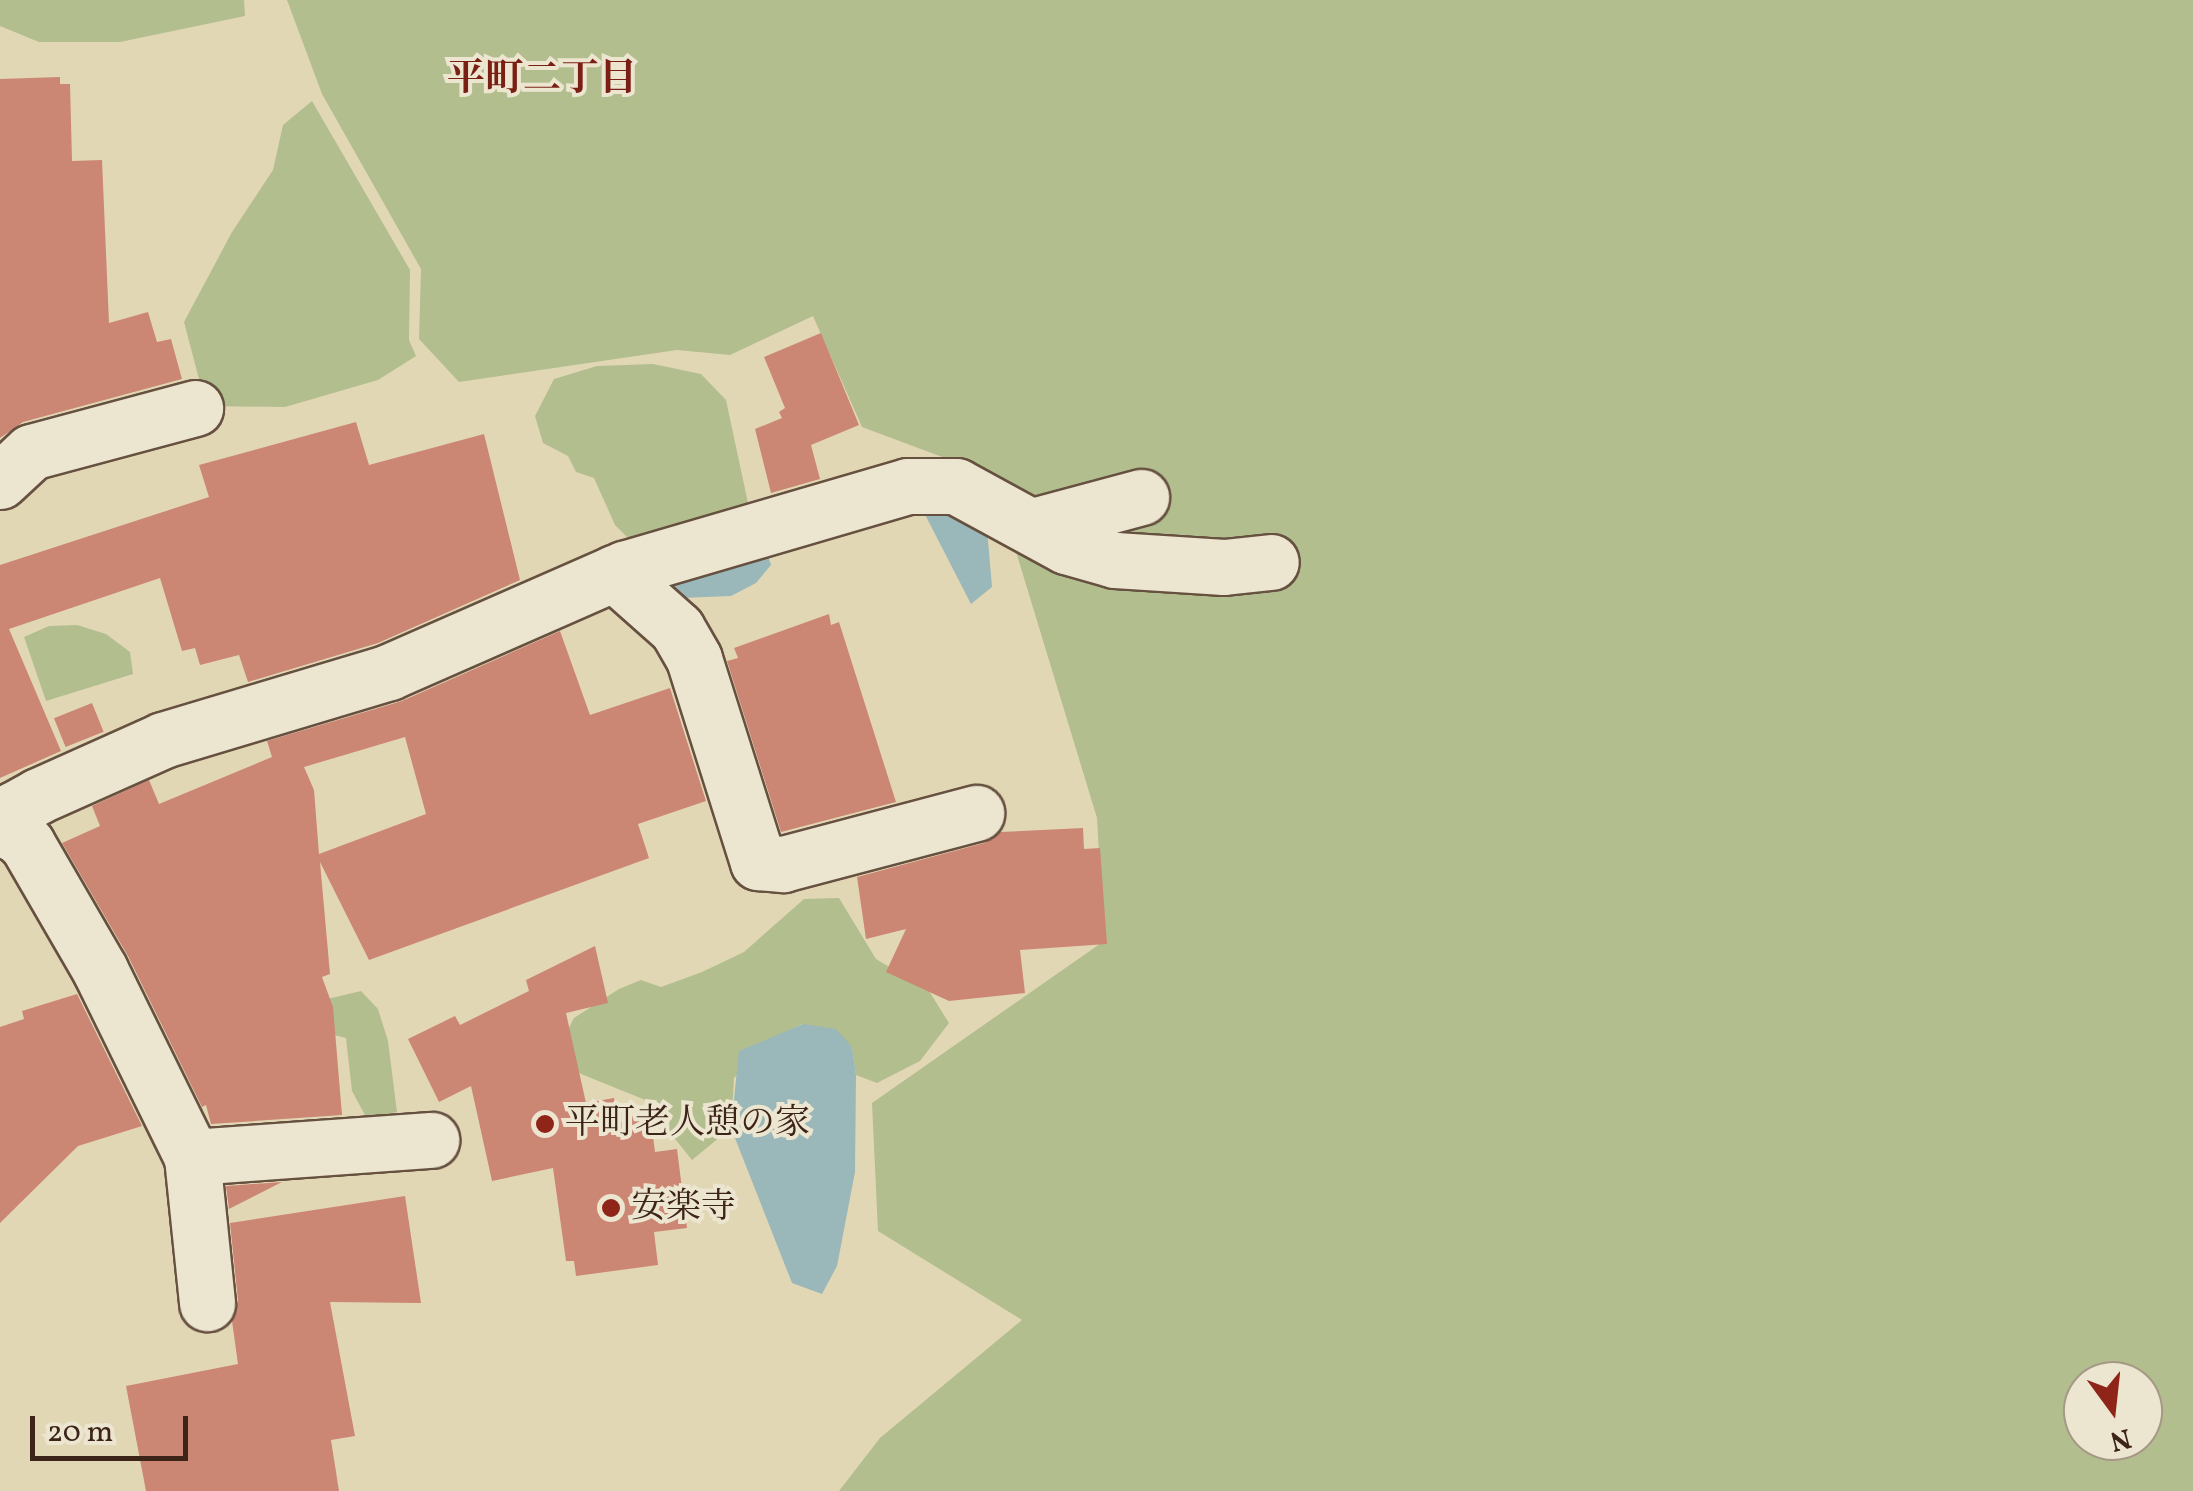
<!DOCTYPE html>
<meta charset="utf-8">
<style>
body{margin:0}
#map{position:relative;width:2193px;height:1491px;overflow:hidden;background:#e2d7b5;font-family:Vollkorn,"Noto Serif JP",serif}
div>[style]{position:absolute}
.green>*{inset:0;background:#b2be8e}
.water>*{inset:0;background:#9ab7b9}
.building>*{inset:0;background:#cc8674;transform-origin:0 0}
.roads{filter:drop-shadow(2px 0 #665140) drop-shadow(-2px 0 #665140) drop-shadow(0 2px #665140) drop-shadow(0 -2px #665140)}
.street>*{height:55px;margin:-27.5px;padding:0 27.5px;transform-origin:27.5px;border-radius:27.5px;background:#ece5cf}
.dots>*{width:28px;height:28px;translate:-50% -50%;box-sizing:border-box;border:5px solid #ece5cf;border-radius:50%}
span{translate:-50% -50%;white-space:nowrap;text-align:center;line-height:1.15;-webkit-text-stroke:8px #ece5cf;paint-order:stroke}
.poi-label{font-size:35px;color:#3c2419}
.left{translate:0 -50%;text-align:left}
.neighbourhood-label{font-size:38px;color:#7a1f14;font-weight:700}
.north{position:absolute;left:2063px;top:1361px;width:100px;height:100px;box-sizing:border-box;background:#ece5cf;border:2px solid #a69886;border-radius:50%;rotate:165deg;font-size:28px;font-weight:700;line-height:40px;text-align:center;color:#3c2419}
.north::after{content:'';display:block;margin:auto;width:35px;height:45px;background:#8f2418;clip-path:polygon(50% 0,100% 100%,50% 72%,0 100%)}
.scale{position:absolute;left:30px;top:1416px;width:158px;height:45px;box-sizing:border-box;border:5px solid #3c2419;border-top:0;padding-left:12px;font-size:30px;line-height:35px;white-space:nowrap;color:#3c2419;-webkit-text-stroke:8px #ece5cf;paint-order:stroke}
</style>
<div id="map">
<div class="green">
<div style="clip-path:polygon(0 0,244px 0,245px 16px,120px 42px,39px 42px,0 26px)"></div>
<div style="clip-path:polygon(evenodd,287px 0,2193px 0,2193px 1491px,839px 1491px,880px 1438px,1022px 1320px,878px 1231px,872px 1103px,1104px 941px,1097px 818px,993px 476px,862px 427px,813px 316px,730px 355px,677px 350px,459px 382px,419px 339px,421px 269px,322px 94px,287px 0,2083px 1381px,2143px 1381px,2143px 1441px,2083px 1441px,2083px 1381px)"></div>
<div style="clip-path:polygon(312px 101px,410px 270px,409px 340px,416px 356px,378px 380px,285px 407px,206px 406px,184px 322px,232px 232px,273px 170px,283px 125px)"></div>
<div style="clip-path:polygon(653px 364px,701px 374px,726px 400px,748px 503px,720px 524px,637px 547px,615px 525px,594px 478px,576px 472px,568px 456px,543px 443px,535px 416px,554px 379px,597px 366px)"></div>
<div style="clip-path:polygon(77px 625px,106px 634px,130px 652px,133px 674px,46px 701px,24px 637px,49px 626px)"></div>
<div style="clip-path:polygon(839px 898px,876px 959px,929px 991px,949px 1023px,920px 1061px,877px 1083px,856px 1075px,852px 1047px,802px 1024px,774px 1038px,734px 1078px,731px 1128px,692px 1160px,643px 1099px,581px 1074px,555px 1055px,574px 1018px,619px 989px,641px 980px,661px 987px,702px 972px,744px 952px,804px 899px)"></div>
<div style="clip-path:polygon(361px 991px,378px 1009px,388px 1041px,397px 1112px,366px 1117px,352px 1091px,346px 1038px,322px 1032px,281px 1010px)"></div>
</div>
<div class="water">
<div style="clip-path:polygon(916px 497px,987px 529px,992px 587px,971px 604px)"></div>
<div style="clip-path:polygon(764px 544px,771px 565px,756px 583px,731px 596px,681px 598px,653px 577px)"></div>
<div style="clip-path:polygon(803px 1024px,836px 1029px,852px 1047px,856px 1075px,855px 1172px,837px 1266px,822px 1294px,792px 1283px,731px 1128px,739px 1051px)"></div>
</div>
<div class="building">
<div style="clip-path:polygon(60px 77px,60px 84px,70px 84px,72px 161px,102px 160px,109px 323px,148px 312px,157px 342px,171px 339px,182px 379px,23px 422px,0 438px,0 79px)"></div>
<div style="clip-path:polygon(821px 333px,859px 425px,811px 445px,820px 479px,771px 493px,755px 429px,782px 418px,779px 412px,785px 408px,764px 357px)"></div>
<div style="clip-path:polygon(356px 422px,369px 465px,484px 434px,520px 580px,378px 643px,248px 682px,239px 655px,200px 665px,195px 648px,182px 651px,160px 578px,9px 629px,61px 751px,0 778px,0 565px,209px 497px,199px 465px)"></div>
<div style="clip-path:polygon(829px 614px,831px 625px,839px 622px,896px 802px,781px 832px,727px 661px,738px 658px,734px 648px)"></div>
<div style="clip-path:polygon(evenodd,560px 631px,590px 715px,670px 688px,706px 801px,638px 824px,649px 858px,369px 960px,320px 862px,330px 974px,322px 977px,333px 1007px,342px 1115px,211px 1124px,206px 1105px,202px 1107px,128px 956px,62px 843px,100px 826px,92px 806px,149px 780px,159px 804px,272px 757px,267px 741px,402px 701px,560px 631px,405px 737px,426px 814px,319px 854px,314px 790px,304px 767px,405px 737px)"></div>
<div style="left:92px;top:703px;width:31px;height:41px;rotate:68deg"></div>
<div style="clip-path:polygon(1083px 828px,1084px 849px,1100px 848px,1107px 944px,1020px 950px,1025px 993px,949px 1001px,886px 972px,906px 929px,866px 939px,857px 877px,984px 843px,1000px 832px)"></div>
<div style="clip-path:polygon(595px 946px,608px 1003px,566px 1013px,586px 1103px,614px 1098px,619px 1123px,649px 1105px,655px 1152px,677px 1149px,687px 1228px,654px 1232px,658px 1265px,576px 1276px,574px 1261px,566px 1261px,553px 1168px,492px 1181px,471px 1086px,439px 1102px,408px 1039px,455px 1016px,460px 1025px,529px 991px,526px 980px)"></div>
<div style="clip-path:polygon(77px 994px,142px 1126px,78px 1146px,0 1223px,0 1027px,24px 1019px,22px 1011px)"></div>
<div style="clip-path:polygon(282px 1182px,229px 1209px,226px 1186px)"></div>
<div style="clip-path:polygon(405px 1196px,421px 1303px,330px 1302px,355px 1436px,331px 1440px,339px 1491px,146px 1491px,126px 1386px,238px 1364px,232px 1321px,238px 1300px,230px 1223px)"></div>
</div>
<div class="roads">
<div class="street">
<div style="left:0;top:481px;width:42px;rotate:-43.1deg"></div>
<div style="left:31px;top:452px;width:170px;rotate:-15deg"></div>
<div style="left:1033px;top:526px;width:112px;rotate:-15deg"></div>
<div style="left:614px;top:573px;width:84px;rotate:41.6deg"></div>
<div style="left:677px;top:629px;width:34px;rotate:60deg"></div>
<div style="left:694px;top:659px;width:213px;rotate:72.5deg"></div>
<div style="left:758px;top:862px;width:25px;rotate:5deg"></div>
<div style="left:783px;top:864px;width:200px;rotate:-14.8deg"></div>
<div style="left:0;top:828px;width:17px;rotate:21deg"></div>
<div style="left:16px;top:834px;width:15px;rotate:42deg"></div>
<div style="left:27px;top:844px;width:146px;rotate:59.9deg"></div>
<div style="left:100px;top:970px;width:208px;rotate:63.8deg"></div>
<div style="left:192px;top:1157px;width:147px;rotate:84.1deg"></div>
<div style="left:5px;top:828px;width:20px;rotate:-66deg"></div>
<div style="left:13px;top:810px;width:29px;rotate:-29deg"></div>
<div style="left:38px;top:796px;width:137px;rotate:-24.1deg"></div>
<div style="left:163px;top:740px;width:236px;rotate:-16.7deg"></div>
<div style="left:389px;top:672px;width:257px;rotate:-23.7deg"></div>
<div style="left:624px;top:569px;width:296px;rotate:-16.3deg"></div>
<div style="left:908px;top:486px;width:48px"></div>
<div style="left:956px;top:486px;width:125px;rotate:28.6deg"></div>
<div style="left:1066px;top:546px;width:51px;rotate:15.9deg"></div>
<div style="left:1115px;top:560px;width:109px;rotate:3.7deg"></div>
<div style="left:1224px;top:567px;width:47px;rotate:-6.1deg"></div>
<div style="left:192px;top:1157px;width:240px;rotate:-4.1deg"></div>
</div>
</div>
<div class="dots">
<div style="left:545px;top:1124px;background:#8f2418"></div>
<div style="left:611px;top:1208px;background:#8f2418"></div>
</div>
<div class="poi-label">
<span class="left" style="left:565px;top:1124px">平町老人憩の家</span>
<span class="left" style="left:631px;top:1208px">安楽寺</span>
</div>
<div class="neighbourhood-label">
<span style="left:542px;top:81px">平町二丁目</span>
</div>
<div class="north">N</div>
<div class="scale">20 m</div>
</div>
